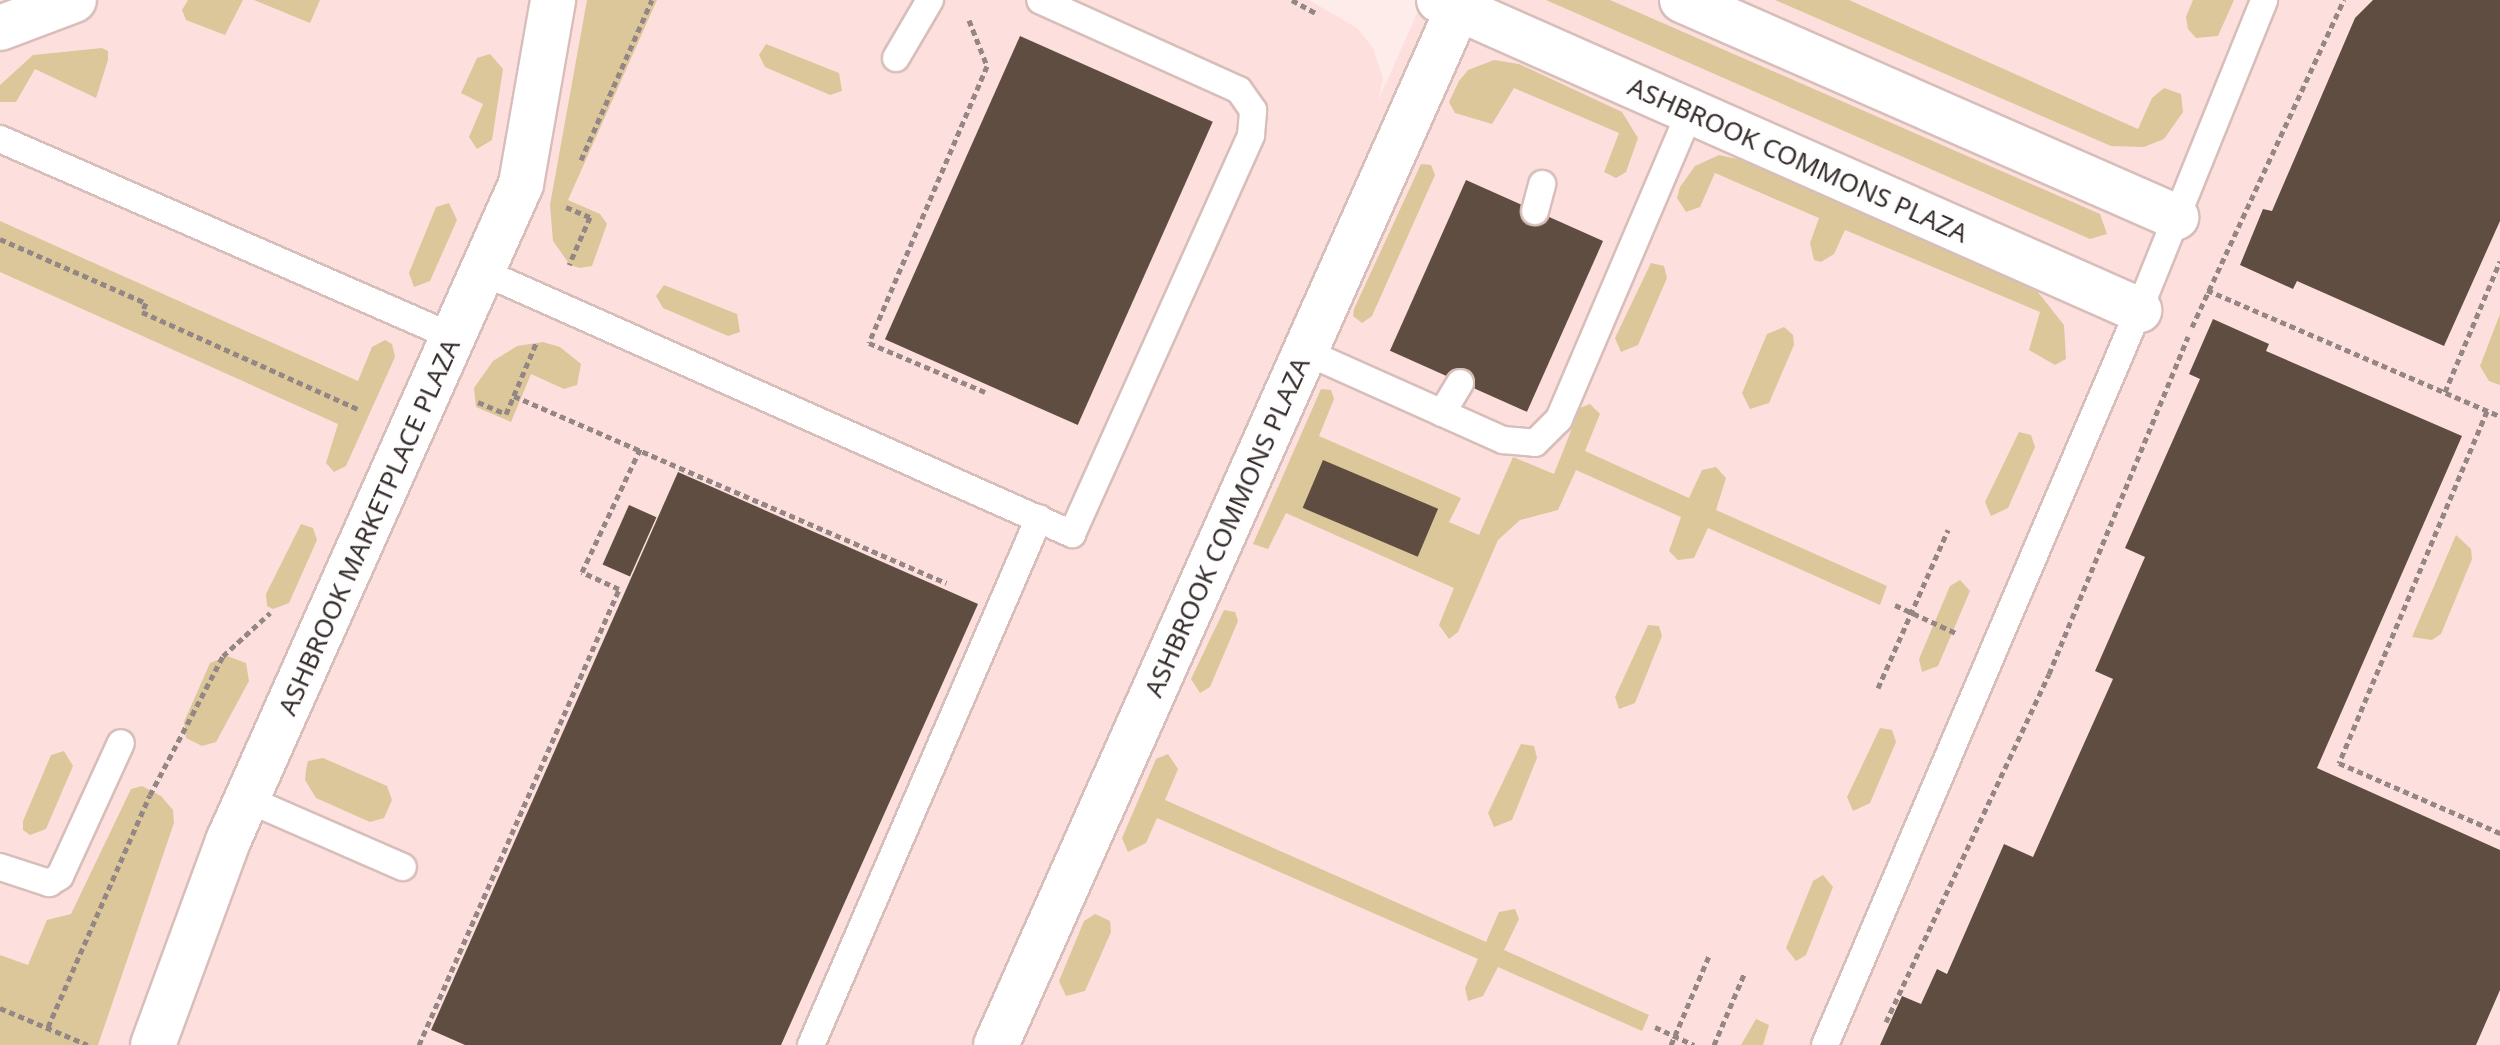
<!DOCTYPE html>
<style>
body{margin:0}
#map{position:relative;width:2500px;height:1045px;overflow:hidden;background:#fdecea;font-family:"Noto Sans",sans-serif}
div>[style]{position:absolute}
.built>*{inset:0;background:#fde0dd}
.green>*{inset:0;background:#dbc799}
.building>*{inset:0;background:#5f4d41;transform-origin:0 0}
.path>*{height:5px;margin-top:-2.5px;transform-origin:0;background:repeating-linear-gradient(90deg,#938684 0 6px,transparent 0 10px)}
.roads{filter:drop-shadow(2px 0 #d8beba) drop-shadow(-2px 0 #d8beba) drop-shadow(0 2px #d8beba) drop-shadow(0 -2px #d8beba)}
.lane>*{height:26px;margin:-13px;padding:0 13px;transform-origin:13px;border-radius:13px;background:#fff}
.street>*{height:44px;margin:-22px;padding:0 22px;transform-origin:22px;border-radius:22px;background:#fff}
span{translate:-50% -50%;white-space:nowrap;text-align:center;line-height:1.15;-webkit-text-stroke:8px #fefefe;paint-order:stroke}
.street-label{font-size:26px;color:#372d2c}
</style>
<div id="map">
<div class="built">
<div style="clip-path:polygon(0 0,1309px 0,1357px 28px,1373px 48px,1383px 78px,1378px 101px,1423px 0,2500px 0,2500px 1045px,0 1045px)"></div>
</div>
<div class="green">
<div style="clip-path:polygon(188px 0,243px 0,225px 35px,186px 20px,182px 10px)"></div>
<div style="clip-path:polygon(254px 0,320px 0,310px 23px)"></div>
<div style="clip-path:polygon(587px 0,657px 0,568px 200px,600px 214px,607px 224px,592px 266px,580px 268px,570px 265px,553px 241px,550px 205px)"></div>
<div style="clip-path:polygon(1546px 0,1610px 0,2100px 214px,2107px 234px,2090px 239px)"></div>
<div style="clip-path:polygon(1775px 0,1849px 0,2138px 129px,2152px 98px,2164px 88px,2181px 94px,2183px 112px,2164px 139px,2144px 147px,2111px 146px)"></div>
<div style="clip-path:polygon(2193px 0,2234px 0,2218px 36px,2196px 38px,2188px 29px,2186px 17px)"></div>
<div style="clip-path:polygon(766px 44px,839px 73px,842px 91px,830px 95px,765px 67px,759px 55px)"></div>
<div style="clip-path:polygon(102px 48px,108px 51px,108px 60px,96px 98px,35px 69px,16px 102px,0 102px,0 85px,33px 55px)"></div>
<div style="clip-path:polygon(490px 54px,503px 69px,492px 140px,477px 149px,469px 137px,483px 104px,461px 93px,477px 58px)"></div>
<div style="clip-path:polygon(1494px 60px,1519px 64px,1622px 112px,1638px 138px,1626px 172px,1616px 178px,1604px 172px,1619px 133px,1514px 88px,1492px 124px,1455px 113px,1449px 102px,1459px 81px,1468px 70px)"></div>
<div style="clip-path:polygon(1719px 155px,1742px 160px,2033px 286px,2064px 325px,2066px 359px,2055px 365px,2029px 350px,2040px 312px,1845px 230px,1834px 254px,1821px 262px,1814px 260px,1810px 243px,1819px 218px,1715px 173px,1700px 207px,1686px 212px,1677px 198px,1680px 187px,1695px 166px)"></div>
<div style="clip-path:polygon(1421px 164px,1431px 165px,1435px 175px,1372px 316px,1362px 323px,1353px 316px,1354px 309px)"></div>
<div style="clip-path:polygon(449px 203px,457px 220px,430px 281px,414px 287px,409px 273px,436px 207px)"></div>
<div style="clip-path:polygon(0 221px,358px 381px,372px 347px,385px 340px,392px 344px,395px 357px,346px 466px,334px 472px,326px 463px,338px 424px,0 272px)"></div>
<div style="clip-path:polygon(1651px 263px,1664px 266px,1667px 278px,1638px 345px,1621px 352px,1615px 338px)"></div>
<div style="clip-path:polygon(664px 285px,737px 314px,740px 332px,728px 336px,663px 308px,656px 296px)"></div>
<div style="clip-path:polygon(2500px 314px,2500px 385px,2489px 381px,2480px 366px)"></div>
<div style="clip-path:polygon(1784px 327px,1793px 335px,1794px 345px,1769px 403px,1750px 409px,1742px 393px,1767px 334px)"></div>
<div style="clip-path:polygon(543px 342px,560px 347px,581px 364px,577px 385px,564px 389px,531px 374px,511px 422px,476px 407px,474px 388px,493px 361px,517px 346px)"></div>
<div style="clip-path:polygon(1321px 389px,1331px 390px,1334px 399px,1319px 436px,1461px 498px,1449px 522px,1479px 535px,1513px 457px,1554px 474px,1580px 408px,1590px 404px,1600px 414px,1585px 451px,1689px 498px,1702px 470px,1716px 467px,1726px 478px,1716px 510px,1887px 586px,1880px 605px,1708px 528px,1694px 558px,1678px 560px,1669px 551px,1681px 517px,1576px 470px,1558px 510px,1520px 520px,1498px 540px,1458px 632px,1449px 639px,1439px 625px,1454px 588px,1286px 513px,1268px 549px,1253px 544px)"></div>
<div style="clip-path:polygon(2019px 432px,2031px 435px,2035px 447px,2008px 508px,1991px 516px,1985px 502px)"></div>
<div style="clip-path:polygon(301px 524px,313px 528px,317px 540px,289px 603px,273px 609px,267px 606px,266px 594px)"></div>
<div style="clip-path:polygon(2456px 535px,2471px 549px,2472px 559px,2441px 634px,2432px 640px,2412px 637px)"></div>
<div style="clip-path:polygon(1960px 580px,1970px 591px,1938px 666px,1922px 672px,1919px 659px,1950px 586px)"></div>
<div style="clip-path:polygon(1224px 610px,1235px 612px,1238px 621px,1210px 687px,1200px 693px,1191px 679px)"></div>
<div style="clip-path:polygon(1648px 625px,1659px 626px,1662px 636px,1635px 703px,1619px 709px,1615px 697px)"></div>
<div style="clip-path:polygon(227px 656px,246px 663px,249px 681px,216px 742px,202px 746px,186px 738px,184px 722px,210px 663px)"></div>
<div style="clip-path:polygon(1880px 728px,1892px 730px,1896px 742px,1870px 803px,1853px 811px,1847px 797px)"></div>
<div style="clip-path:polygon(1521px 744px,1534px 746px,1537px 758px,1512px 820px,1494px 827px,1488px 813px)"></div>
<div style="clip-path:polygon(64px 751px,73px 766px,46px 829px,30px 835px,23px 830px,23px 821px,51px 755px)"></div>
<div style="clip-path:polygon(1168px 754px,1178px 769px,1165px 800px,1486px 942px,1499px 912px,1515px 909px,1519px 919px,1504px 950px,1649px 1015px,1642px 1031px,1498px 967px,1483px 996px,1468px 1001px,1465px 988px,1478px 959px,1157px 818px,1146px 843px,1128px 852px,1122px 838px,1156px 759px)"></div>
<div style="clip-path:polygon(323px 758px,387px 786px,392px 800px,384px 818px,370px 822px,316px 798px,305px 780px,306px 770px,308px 761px)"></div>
<div style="clip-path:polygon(142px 786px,161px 796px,173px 810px,174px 823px,98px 1045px,0 1045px,0 955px,28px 965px,47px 920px,71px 914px,131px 789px)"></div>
<div style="clip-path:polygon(1823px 875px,1833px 887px,1806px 955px,1796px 961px,1786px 948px,1813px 881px)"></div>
<div style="clip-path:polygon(1095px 914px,1110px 921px,1111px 932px,1085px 991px,1066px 996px,1059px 981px,1084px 921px)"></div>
<div style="clip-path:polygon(1756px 1019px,1769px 1025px,1763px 1045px,1741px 1045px)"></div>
</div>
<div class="building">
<div style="clip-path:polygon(2373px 0,2500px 0,2500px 221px,2444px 346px,2297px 281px,2293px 289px,2240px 265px,2263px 209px,2272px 211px,2355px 18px)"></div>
<div style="left:1020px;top:36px;width:211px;height:332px;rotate:24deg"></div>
<div style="left:1466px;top:180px;width:150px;height:187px;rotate:24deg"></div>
<div style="clip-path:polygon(2213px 319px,2269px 344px,2266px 351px,2462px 436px,2317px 768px,2500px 850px,2500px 990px,2476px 1045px,1880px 1045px,1902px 996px,1921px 1004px,1937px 969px,1947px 974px,2004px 844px,2033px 857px,2113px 679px,2095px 671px,2145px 557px,2125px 548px,2200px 379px,2189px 374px)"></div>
<div style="left:1323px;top:460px;width:125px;height:52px;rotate:23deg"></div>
<div style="clip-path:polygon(678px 472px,978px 604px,781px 1045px,465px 1045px,431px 1030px)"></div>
<div style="left:629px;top:505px;width:30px;height:65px;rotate:24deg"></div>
</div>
<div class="path">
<div style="left:1292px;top:0;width:29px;rotate:29deg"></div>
<div style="left:969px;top:20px;width:49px;rotate:68.6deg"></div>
<div style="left:987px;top:66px;width:301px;rotate:113.1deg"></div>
<div style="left:869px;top:343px;width:126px;rotate:22.9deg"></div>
<div style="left:581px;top:160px;width:175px;rotate:-66.1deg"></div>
<div style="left:566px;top:207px;width:26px;rotate:23deg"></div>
<div style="left:590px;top:217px;width:52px;rotate:113.6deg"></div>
<div style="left:0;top:239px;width:159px;rotate:23.7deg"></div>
<div style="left:146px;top:303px;width:10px;rotate:114deg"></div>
<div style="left:142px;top:312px;width:239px;rotate:24.2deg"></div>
<div style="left:2207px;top:290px;width:319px;rotate:23.3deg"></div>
<div style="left:2192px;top:327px;width:361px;rotate:-65.1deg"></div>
<div style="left:2445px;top:392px;width:142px;rotate:-67.2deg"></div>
<div style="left:514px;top:396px;width:471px;rotate:23.4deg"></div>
<div style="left:478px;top:402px;width:30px;rotate:23deg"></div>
<div style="left:506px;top:414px;width:79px;rotate:-67deg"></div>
<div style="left:2487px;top:411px;width:382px;rotate:112.8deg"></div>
<div style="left:2339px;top:763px;width:176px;rotate:23.5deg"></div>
<div style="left:1895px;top:605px;width:67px;rotate:24.7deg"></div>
<div style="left:1878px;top:688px;width:173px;rotate:-66.1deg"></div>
<div style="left:0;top:1008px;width:95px;rotate:22.8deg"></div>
<div style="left:1886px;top:1022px;width:384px;rotate:-64.9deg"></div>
<div style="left:2049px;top:674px;width:365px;rotate:-67.6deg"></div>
<div style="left:48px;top:1027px;width:253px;rotate:-66.3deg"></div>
<div style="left:150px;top:795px;width:157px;rotate:-62.3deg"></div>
<div style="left:223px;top:656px;width:64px;rotate:-42.5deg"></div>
<div style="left:1655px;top:1027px;width:43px;rotate:24.8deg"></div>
<div style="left:419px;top:1045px;width:498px;rotate:-66.3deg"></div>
<div style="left:619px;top:589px;width:41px;rotate:-155.3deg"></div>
<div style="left:582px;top:572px;width:138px;rotate:-64.7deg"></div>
<div style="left:1671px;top:1045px;width:97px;rotate:-66.9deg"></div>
<div style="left:1714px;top:1045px;width:79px;rotate:-67deg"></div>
</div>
<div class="roads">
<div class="lane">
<div style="left:896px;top:58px;width:67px;rotate:-59.6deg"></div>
<div style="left:0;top:139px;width:494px;rotate:23.6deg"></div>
<div style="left:1535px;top:211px;width:28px;rotate:-75deg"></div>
<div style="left:483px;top:272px;width:645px;rotate:23.98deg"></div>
<div style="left:1072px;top:534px;width:437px;rotate:-65.8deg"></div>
<div style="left:1251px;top:135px;width:25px;rotate:-85deg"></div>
<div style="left:1253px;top:110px;width:24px;rotate:-125deg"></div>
<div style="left:1239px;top:90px;width:218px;rotate:-155.7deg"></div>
<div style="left:1306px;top:352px;width:216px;rotate:24.1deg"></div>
<div style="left:1503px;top:440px;width:32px;rotate:5deg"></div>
<div style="left:1535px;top:443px;width:34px;rotate:-45deg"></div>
<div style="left:1559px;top:419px;width:334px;rotate:-66.9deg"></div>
<div style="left:1442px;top:413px;width:35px;rotate:-59deg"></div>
<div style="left:247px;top:799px;width:170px;rotate:23.6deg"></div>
<div style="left:0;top:867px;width:52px;rotate:18.1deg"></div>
<div style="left:49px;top:883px;width:13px;rotate:-32deg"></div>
<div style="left:60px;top:876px;width:146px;rotate:-65.4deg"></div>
<div style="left:811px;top:1045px;width:574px;rotate:-66.6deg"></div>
<div style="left:1825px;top:1045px;width:799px;rotate:-66.87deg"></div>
<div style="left:2139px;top:310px;width:334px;rotate:-68deg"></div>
</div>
<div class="street">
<div style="left:1439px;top:0;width:766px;rotate:23.89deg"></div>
<div style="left:1682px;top:0;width:540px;rotate:23.71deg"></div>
<div style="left:0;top:28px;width:79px;rotate:-20.7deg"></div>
<div style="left:153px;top:1045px;width:217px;rotate:-69.8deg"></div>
<div style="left:228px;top:841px;width:719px;rotate:-65.96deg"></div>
<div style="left:521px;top:184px;width:187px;rotate:-80.1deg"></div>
<div style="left:996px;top:1045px;width:1144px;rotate:-65.97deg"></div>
</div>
</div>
<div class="street-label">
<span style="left:1798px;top:160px;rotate:24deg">ASHBROOK COMMONS PLAZA</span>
<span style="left:369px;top:527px;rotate:-66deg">ASHBROOK MARKETPLACE PLAZA</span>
<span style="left:1227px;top:527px;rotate:-66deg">ASHBROOK COMMONS PLAZA</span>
</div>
</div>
